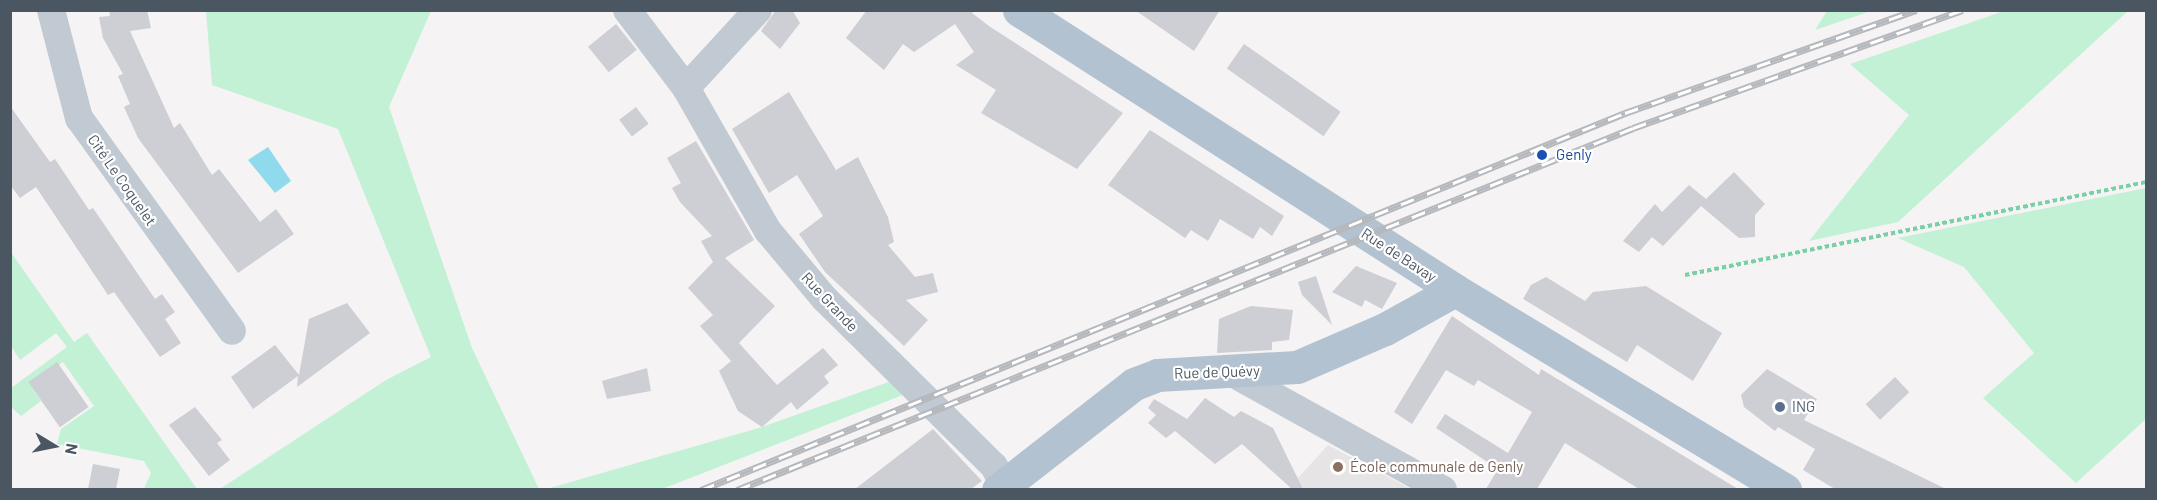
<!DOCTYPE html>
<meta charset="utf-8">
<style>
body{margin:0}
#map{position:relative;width:2157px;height:500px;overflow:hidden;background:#f5f3f3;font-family:Barlow,sans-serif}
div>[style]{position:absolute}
.education>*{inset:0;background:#e6e4e5}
.green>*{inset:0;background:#c3f1d5}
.water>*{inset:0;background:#90daee}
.building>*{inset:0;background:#cdcfd5;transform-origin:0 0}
.path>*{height:4px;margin-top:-2px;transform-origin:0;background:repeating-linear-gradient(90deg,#7ad0a6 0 4.5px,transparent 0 7.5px)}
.minor>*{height:28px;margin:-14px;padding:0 14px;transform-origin:14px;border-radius:14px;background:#c1cad2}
.major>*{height:33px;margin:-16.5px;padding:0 16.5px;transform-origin:16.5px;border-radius:16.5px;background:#b3c2d1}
.rail>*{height:7px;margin-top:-3.5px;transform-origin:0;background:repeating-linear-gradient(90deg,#fff 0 14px,#b5b8bd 0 28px);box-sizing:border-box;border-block:2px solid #b5b8bd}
.dots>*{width:16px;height:16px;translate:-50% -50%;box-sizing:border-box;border:3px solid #fff;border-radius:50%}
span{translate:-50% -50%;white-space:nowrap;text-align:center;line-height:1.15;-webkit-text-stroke:4.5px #fff;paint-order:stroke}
.transit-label{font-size:15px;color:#164399}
.left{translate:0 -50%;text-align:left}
.street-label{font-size:15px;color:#4a5661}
.service-label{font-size:15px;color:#4e5e75}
.education-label{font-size:15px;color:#785e54}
.frame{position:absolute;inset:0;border:12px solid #4a5661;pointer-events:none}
.north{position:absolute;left:24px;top:416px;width:60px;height:60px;-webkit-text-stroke:4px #fff;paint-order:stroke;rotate:100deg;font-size:16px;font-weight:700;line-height:24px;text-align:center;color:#4a5661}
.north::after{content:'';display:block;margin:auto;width:21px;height:27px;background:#4a5661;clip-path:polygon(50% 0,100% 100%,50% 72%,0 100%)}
</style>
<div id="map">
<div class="education">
<div style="clip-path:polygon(1328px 445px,1411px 489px,1287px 490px)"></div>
</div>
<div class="green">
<div style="clip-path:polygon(2007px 10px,2128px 11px,1898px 222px,1809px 241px,1909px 115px,1850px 64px)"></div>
<div style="clip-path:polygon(206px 11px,431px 11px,389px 107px,472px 348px,539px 489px,220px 489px,386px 380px,431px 357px,338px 129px,212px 85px)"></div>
<div style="clip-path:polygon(1827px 11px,1827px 10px,1871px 11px,1815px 30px)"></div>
<div style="clip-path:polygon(2146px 188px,2146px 419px,2076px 483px,1983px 398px,2034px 353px,1964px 267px,1898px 238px)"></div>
<div style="clip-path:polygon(10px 251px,74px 342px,87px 333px,197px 489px,144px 489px,151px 473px,144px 461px,57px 444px,61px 429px,94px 406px,63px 362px,30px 384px,41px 401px,21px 416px,11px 407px,11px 388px,67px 347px,56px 333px,20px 360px,11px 346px)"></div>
<div style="clip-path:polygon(900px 378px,913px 391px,662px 489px,543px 490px,762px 427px)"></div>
</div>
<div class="water">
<div style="clip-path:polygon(268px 147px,291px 181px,275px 193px,248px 160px)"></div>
</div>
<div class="building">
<div style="clip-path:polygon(109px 10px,147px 10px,151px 28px,130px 31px,174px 128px,180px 123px,212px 175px,219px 169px,260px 222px,276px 209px,294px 234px,238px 273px,138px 138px,124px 107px,130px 104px,118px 76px,123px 74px,103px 38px,99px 17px,110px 16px)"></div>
<div style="clip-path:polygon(776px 10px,792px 10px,800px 23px,780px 49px,761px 31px)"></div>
<div style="clip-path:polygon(867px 10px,975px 10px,972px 13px,989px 26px,1123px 113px,1077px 169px,981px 113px,996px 90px,956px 65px,974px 52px,955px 24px,914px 52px,903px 44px,884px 70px,846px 38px)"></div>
<div style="clip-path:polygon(1135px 10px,1220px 10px,1194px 51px)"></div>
<div style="left:616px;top:24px;width:33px;height:36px;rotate:51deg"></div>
<div style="left:1244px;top:44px;width:118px;height:30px;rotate:35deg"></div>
<div style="clip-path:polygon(789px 92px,836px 170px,858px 157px,888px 217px,894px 242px,888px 245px,915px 277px,933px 273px,938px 292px,906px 300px,928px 320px,904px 346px,825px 272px,799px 234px,823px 216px,797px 175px,769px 193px,732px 129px)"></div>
<div style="clip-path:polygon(10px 106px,50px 162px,55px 159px,89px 210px,93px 208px,155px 299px,162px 294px,175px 312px,165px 319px,181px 343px,160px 357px,114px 292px,108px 295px,36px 187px,20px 198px,10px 185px)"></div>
<div style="left:636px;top:107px;width:21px;height:21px;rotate:53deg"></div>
<div style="clip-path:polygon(1150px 130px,1284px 216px,1272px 236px,1260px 227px,1253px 239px,1220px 219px,1208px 241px,1191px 230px,1185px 238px,1108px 185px)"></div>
<div style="clip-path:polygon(696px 141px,754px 240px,725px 258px,775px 306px,739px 343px,777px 385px,823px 348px,838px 365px,824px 376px,829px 383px,797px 410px,791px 402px,762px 427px,738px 411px,719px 371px,731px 361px,700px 326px,713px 315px,688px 288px,713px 262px,701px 241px,712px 236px,680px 202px,672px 188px,681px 183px,667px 158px)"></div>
<div style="clip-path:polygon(1734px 172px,1765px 204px,1755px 215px,1755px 237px,1739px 238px,1701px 206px,1663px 246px,1652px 237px,1639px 252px,1623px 241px,1655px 204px,1662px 212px,1689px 185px,1706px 199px)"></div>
<div style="clip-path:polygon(1356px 266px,1397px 283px,1382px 309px,1365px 300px,1362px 307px,1332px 292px)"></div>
<div style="clip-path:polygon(1316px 276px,1332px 325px,1302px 295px,1298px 282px)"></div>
<div style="clip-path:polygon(1546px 277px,1585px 301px,1593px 292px,1646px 286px,1722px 333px,1693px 381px,1637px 345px,1627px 362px,1523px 299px,1531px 285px)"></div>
<div style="clip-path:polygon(347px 303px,370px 333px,297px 387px,298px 376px,253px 409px,231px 377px,275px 345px,299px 375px,309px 319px)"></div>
<div style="clip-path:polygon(1251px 306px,1293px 310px,1289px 340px,1272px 342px,1272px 350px,1217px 353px,1219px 319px)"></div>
<div style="clip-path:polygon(1452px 316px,1539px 375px,1541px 369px,1738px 489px,1639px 489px,1565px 443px,1537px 489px,1486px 489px,1498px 469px,1436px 428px,1445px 414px,1508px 453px,1532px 412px,1478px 380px,1474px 386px,1446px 370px,1412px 424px,1394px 412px)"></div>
<div style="left:57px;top:362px;width:55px;height:35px;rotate:55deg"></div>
<div style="clip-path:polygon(647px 368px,651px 391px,607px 399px,602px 381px)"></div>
<div style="clip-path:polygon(1767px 369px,1817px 399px,1804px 420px,1946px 489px,1835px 489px,1803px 470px,1815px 449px,1778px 427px,1775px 431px,1744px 407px,1741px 395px)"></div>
<div style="left:1895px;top:377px;width:21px;height:40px;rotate:47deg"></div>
<div style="clip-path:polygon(1205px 398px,1234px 417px,1241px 411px,1273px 428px,1303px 489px,1292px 489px,1242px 444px,1215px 464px,1175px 431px,1166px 438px,1148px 423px,1156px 415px,1148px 408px,1154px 399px,1187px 419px)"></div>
<div style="clip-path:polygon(195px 407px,222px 440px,217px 443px,230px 460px,209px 476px,169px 425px)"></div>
<div style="clip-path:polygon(933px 429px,982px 481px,971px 489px,855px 489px)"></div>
<div style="clip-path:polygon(93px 464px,120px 469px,116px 489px,88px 489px)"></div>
</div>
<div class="path">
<div style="left:1685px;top:275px;width:470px;rotate:-11.4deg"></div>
</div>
<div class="minor">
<div style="left:51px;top:10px;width:112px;rotate:75.5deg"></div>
<div style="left:79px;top:118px;width:262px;rotate:54.3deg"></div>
<div style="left:627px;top:10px;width:98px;rotate:52.9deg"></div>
<div style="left:686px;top:88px;width:165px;rotate:60.2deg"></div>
<div style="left:768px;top:231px;width:87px;rotate:50.1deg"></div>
<div style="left:824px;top:298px;width:239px;rotate:44.7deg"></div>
<div style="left:994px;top:466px;width:27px;rotate:63deg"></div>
<div style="left:686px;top:88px;width:106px;rotate:-47.3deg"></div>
<div style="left:1234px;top:374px;width:239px;rotate:29deg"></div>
</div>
<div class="major">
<div style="left:1019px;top:10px;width:518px;rotate:32.71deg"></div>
<div style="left:1455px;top:290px;width:386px;rotate:31.2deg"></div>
<div style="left:998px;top:490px;width:172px;rotate:-37.9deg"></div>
<div style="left:1134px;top:384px;width:25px;rotate:-21deg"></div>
<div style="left:1157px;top:375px;width:140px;rotate:-3.3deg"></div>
<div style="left:1297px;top:367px;width:96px;rotate:-23.4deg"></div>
<div style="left:1385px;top:329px;width:80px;rotate:-29.1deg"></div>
</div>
<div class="rail">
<div style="left:701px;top:490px;width:998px;rotate:-22.2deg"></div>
<div style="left:1625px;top:113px;width:309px;rotate:-19.5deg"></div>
<div style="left:737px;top:490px;width:966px;rotate:-22deg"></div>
<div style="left:1633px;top:128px;width:350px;rotate:-19.7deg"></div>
</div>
<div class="dots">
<div style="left:1542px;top:155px;background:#1a4fb4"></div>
<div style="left:1780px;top:407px;background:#5c6f8a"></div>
<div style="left:1338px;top:467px;background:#8d6e63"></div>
</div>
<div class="transit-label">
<span class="left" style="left:1556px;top:155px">Genly</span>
</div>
<div class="street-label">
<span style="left:122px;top:180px;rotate:55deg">Cité Le Coquelet</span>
<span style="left:1399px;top:255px;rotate:33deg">Rue de Bavay</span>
<span style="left:830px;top:302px;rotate:47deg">Rue Grande</span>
<span style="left:1217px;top:372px;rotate:-2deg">Rue de Quévy</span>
</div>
<div class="service-label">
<span class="left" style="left:1792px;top:407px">ING</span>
</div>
<div class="education-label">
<span class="left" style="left:1350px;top:467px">École communale de Genly</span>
</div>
<div class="frame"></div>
<div class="north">N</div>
</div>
